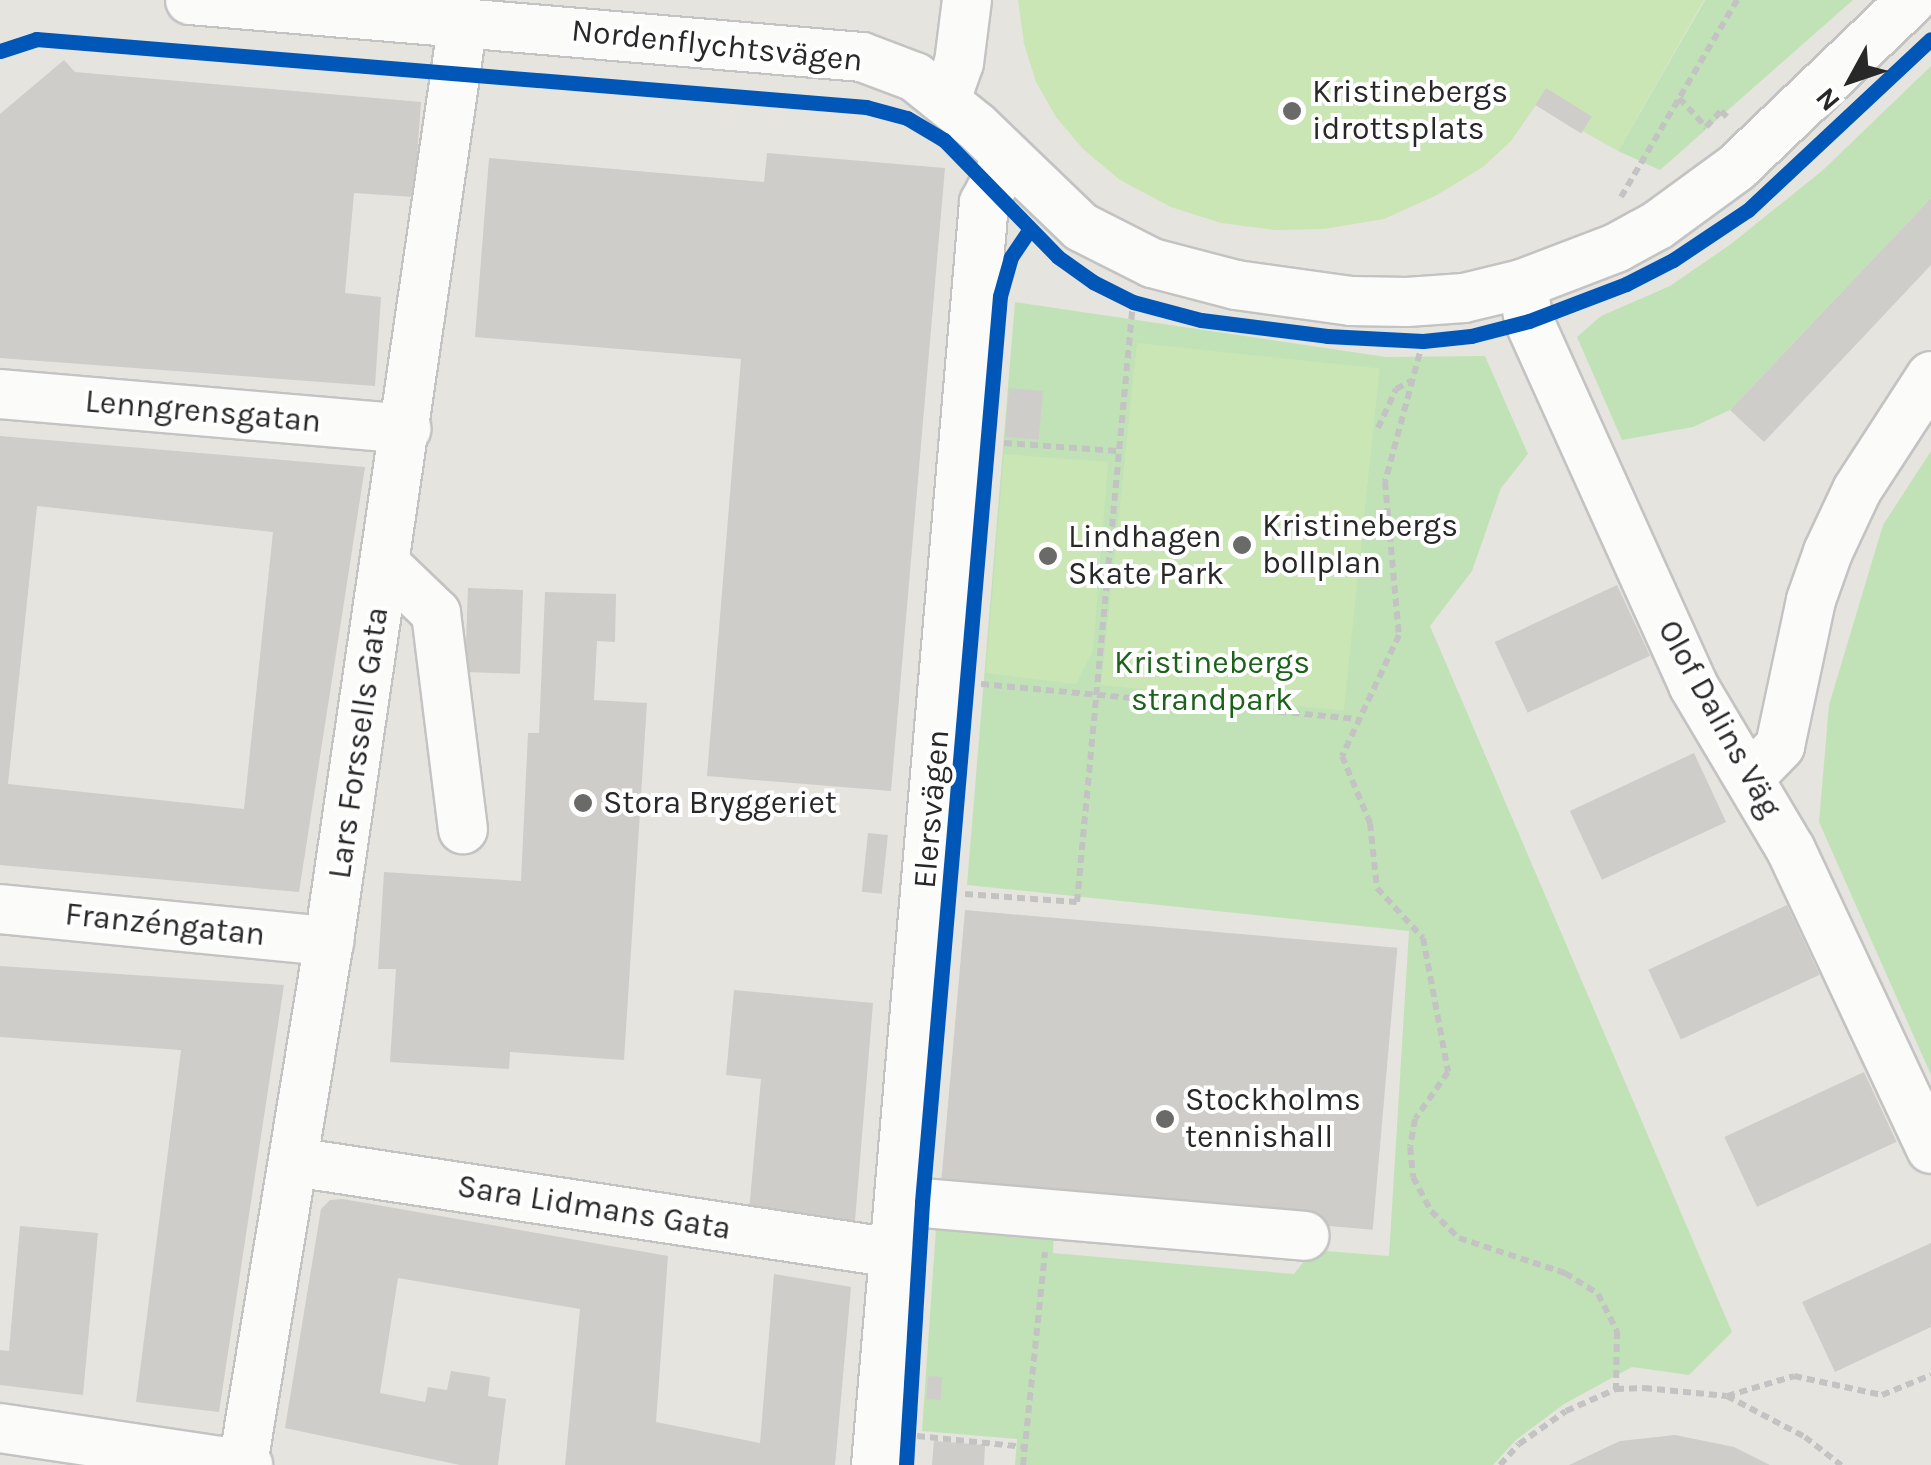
<!DOCTYPE html>
<meta charset="utf-8">
<style>
body{margin:0}
#map{position:relative;width:1931px;height:1465px;overflow:hidden;background:#e6e4de;font-family:Karla,sans-serif}
div>[style]{position:absolute}
.green>*{inset:0;background:#c1e2b7}
.pitch>*{inset:0;background:#cae6b5;transform-origin:0 0}
.building>*{inset:0;background:#cfcdc9;transform-origin:0 0}
.path>*{height:6px;margin-top:-3px;transform-origin:0;background:repeating-linear-gradient(90deg,#c4c3c3 0 8px,transparent 0 13px)}
.roads{filter:drop-shadow(2px 0 #c4c3c3) drop-shadow(-2px 0 #c4c3c3) drop-shadow(0 2px #c4c3c3) drop-shadow(0 -2px #c4c3c3)}
.minor>*{height:48px;margin:-24px;padding:0 24px;transform-origin:24px;border-radius:24px;background:#fbfbfa}
.cycleway>*{height:15px;margin:-7.5px;padding:0 7.5px;transform-origin:7.5px;border-radius:7.5px;background:#0057b8}
.dots>*{width:28px;height:28px;translate:-50% -50%;box-sizing:border-box;border:5px solid #fff;border-radius:50%}
span{translate:-50% -50%;white-space:nowrap;text-align:center;line-height:1.15;-webkit-text-stroke:8px #fff;paint-order:stroke}
.street-label{font-size:32px;color:#282828}
.poi-label{font-size:32px;color:#282828}
.left{translate:0 -50%;text-align:left}
.park-label{font-size:32px;color:#1c621b}
.north{position:absolute;left:1801px;top:30px;width:100px;height:100px;-webkit-text-stroke:8px #fff;paint-order:stroke;rotate:230deg;font-size:28px;font-weight:700;line-height:40px;text-align:center;color:#282828}
.north::after{content:'';display:block;margin:auto;width:35px;height:45px;background:#282828;clip-path:polygon(50% 0,100% 100%,50% 72%,0 100%)}
</style>
<div id="map">
<div class="green">
<div style="clip-path:polygon(1705px 0,1853px 0,1660px 170px,1618px 151px)"></div>
<div style="clip-path:polygon(1931px 66px,1931px 198px,1730px 410px,1693px 427px,1622px 440px,1577px 337px,1601px 316px,1670px 286px,1731px 244px,1823px 170px)"></div>
<div style="clip-path:polygon(1015px 302px,1386px 357px,1485px 356px,1528px 454px,1501px 488px,1472px 571px,1430px 626px,1732px 1332px,1689px 1375px,1632px 1367px,1564px 1404px,1516px 1440px,1493px 1465px,1015px 1465px,1017px 1439px,922px 1431px,937px 1214px,1054px 1222px,1053px 1253px,1294px 1274px,1313px 1250px,1389px 1256px,1409px 931px,967px 885px)"></div>
<div style="clip-path:polygon(1931px 451px,1931px 1075px,1819px 822px,1829px 705px,1883px 525px)"></div>
</div>
<div class="pitch">
<div style="clip-path:polygon(1018px 0,1704px 0,1618px 151px,1536px 105px,1511px 141px,1483px 167px,1437px 195px,1384px 219px,1324px 229px,1276px 230px,1221px 223px,1171px 207px,1120px 180px,1083px 149px,1056px 117px,1036px 82px,1024px 44px)"></div>
<div style="left:1137px;top:343px;width:244px;height:344px;rotate:6deg"></div>
<div style="clip-path:polygon(1004px 454px,1108px 462px,1093px 650px,1076px 684px,986px 673px)"></div>
</div>
<div class="building">
<div style="clip-path:polygon(64px 60px,75px 72px,421px 102px,414px 197px,354px 193px,345px 293px,381px 297px,375px 386px,0 358px,0 114px)"></div>
<div style="left:1546px;top:88px;width:54px;height:20px;rotate:32deg"></div>
<div style="clip-path:polygon(767px 153px,945px 168px,891px 791px,707px 776px,741px 359px,475px 337px,489px 158px,764px 182px)"></div>
<div style="clip-path:polygon(1931px 198px,1931px 265px,1764px 442px,1730px 410px)"></div>
<div style="left:1009px;top:388px;width:34px;height:49px;rotate:5deg"></div>
<div style="clip-path:polygon(evenodd,0 436px,365px 467px,299px 892px,0 865px,0 436px,37px 506px,273px 532px,244px 809px,8px 784px,37px 506px)"></div>
<div style="left:1617px;top:585px;width:78px;height:135px;rotate:65deg"></div>
<div style="left:468px;top:588px;width:55px;height:84px;rotate:2deg"></div>
<div style="clip-path:polygon(545px 592px,616px 594px,615px 642px,597px 641px,594px 700px,647px 703px,624px 1060px,510px 1052px,509px 1069px,390px 1062px,396px 969px,378px 969px,384px 872px,521px 881px,528px 733px,539px 733px)"></div>
<div style="left:1694px;top:753px;width:76px;height:137px;rotate:65deg"></div>
<div style="left:868px;top:833px;width:20px;height:59px;rotate:6deg"></div>
<div style="left:1787px;top:905px;width:77px;height:153px;rotate:65deg"></div>
<div style="left:965px;top:910px;width:434px;height:283px;rotate:5deg"></div>
<div style="clip-path:polygon(0 966px,284px 985px,219px 1412px,136px 1402px,181px 1050px,0 1037px)"></div>
<div style="clip-path:polygon(734px 990px,873px 1003px,855px 1221px,749px 1211px,761px 1079px,726px 1075px)"></div>
<div style="left:1864px;top:1072px;width:77px;height:154px;rotate:65deg"></div>
<div style="clip-path:polygon(343px 1199px,668px 1256px,656px 1422px,760px 1443px,774px 1274px,851px 1287px,835px 1465px,565px 1465px,580px 1309px,398px 1278px,380px 1393px,425px 1402px,428px 1387px,447px 1390px,451px 1371px,490px 1377px,488px 1396px,506px 1399px,498px 1465px,460px 1465px,285px 1428px,321px 1209px,330px 1200px)"></div>
<div style="clip-path:polygon(20px 1226px,98px 1233px,83px 1395px,0 1385px,0 1350px,9px 1351px)"></div>
<div style="clip-path:polygon(1931px 1243px,1931px 1327px,1835px 1372px,1802px 1302px)"></div>
<div style="left:928px;top:1376px;width:14px;height:23px;rotate:4deg"></div>
<div style="clip-path:polygon(1675px 1435px,1734px 1447px,1770px 1465px,1569px 1465px,1620px 1441px)"></div>
<div style="clip-path:polygon(934px 1441px,985px 1445px,984px 1465px,932px 1465px)"></div>
</div>
<div class="path">
<div style="left:1679px;top:98px;width:40px;rotate:47deg"></div>
<div style="left:1706px;top:127px;width:22px;rotate:-47deg"></div>
<div style="left:1721px;top:111px;width:13px;rotate:45deg"></div>
<div style="left:1621px;top:197px;width:229px;rotate:-59.5deg"></div>
<div style="left:1423px;top:341px;width:146px;rotate:105.1deg"></div>
<div style="left:1385px;top:482px;width:154px;rotate:84.8deg"></div>
<div style="left:1399px;top:635px;width:134px;rotate:115.2deg"></div>
<div style="left:1342px;top:756px;width:73px;rotate:67.3deg"></div>
<div style="left:1370px;top:823px;width:65px;rotate:83.9deg"></div>
<div style="left:1377px;top:888px;width:68px;rotate:47.4deg"></div>
<div style="left:1423px;top:938px;width:136px;rotate:79.4deg"></div>
<div style="left:1448px;top:1072px;width:57px;rotate:125.1deg"></div>
<div style="left:1415px;top:1119px;width:28px;rotate:100deg"></div>
<div style="left:1410px;top:1147px;width:30px;rotate:84deg"></div>
<div style="left:1413px;top:1177px;width:38px;rotate:62deg"></div>
<div style="left:1431px;top:1211px;width:39px;rotate:44deg"></div>
<div style="left:1459px;top:1238px;width:112px;rotate:18.3deg"></div>
<div style="left:1565px;top:1273px;width:39px;rotate:32deg"></div>
<div style="left:1598px;top:1294px;width:42px;rotate:62.8deg"></div>
<div style="left:1617px;top:1331px;width:58px;rotate:91deg"></div>
<div style="left:1378px;top:428px;width:43px;rotate:-65.2deg"></div>
<div style="left:1396px;top:389px;width:19px;rotate:-28deg"></div>
<div style="left:1004px;top:443px;width:113px;rotate:4deg"></div>
<div style="left:981px;top:684px;width:378px;rotate:5.3deg"></div>
<div style="left:965px;top:894px;width:112px;rotate:4.1deg"></div>
<div style="left:1077px;top:902px;width:603px;rotate:-84.67deg"></div>
<div style="left:1727px;top:1396px;width:70px;rotate:-16.6deg"></div>
<div style="left:1794px;top:1376px;width:90px;rotate:12.2deg"></div>
<div style="left:1882px;top:1395px;width:53px;rotate:-22.2deg"></div>
<div style="left:917px;top:1436px;width:109px;rotate:5.8deg"></div>
<div style="left:1023px;top:1465px;width:214px;rotate:-84.1deg"></div>
<div style="left:1500px;top:1465px;width:28px;rotate:-48deg"></div>
<div style="left:1519px;top:1444px;width:57px;rotate:-35.1deg"></div>
<div style="left:1566px;top:1411px;width:55px;rotate:-23.7deg"></div>
<div style="left:1616px;top:1389px;width:28px;rotate:-2deg"></div>
<div style="left:1644px;top:1388px;width:83px;rotate:5.5deg"></div>
<div style="left:1727px;top:1396px;width:88px;rotate:27.7deg"></div>
<div style="left:1805px;top:1437px;width:46px;rotate:37.9deg"></div>
</div>
<div class="roads">
<div class="minor">
<div style="left:190px;top:0;width:674px;rotate:4.85deg"></div>
<div style="left:862px;top:57px;width:57px;rotate:20.7deg"></div>
<div style="left:915px;top:77px;width:78px;rotate:38.8deg"></div>
<div style="left:976px;top:126px;width:146px;rotate:43.9deg"></div>
<div style="left:1081px;top:227px;width:80px;rotate:26.9deg"></div>
<div style="left:1152px;top:263px;width:87px;rotate:14.7deg"></div>
<div style="left:1236px;top:285px;width:116px;rotate:7.9deg"></div>
<div style="left:1351px;top:301px;width:56px;rotate:1deg"></div>
<div style="left:1407px;top:302px;width:57px;rotate:-4deg"></div>
<div style="left:1464px;top:298px;width:60px;rotate:-13.6deg"></div>
<div style="left:1522px;top:284px;width:101px;rotate:-21deg"></div>
<div style="left:1616px;top:248px;width:48px;rotate:-28.7deg"></div>
<div style="left:1658px;top:225px;width:97px;rotate:-36.2deg"></div>
<div style="left:1736px;top:168px;width:243px;rotate:-43.7deg"></div>
<div style="left:946px;top:100px;width:39px;rotate:-71deg"></div>
<div style="left:959px;top:63px;width:64px;rotate:-82.8deg"></div>
<div style="left:1522px;top:284px;width:38px;rotate:79deg"></div>
<div style="left:1529px;top:321px;width:399px;rotate:65.7deg"></div>
<div style="left:1693px;top:685px;width:192px;rotate:59.3deg"></div>
<div style="left:1791px;top:850px;width:330px;rotate:64.9deg"></div>
<div style="left:0;top:394px;width:408px;rotate:4.9deg"></div>
<div style="left:385px;top:564px;width:71px;rotate:43.9deg"></div>
<div style="left:436px;top:613px;width:218px;rotate:82.9deg"></div>
<div style="left:1749px;top:778px;width:45px;rotate:-45.9deg"></div>
<div style="left:1780px;top:746px;width:149px;rotate:-78deg"></div>
<div style="left:1811px;top:600px;width:51px;rotate:-70.5deg"></div>
<div style="left:1828px;top:552px;width:68px;rotate:-64.9deg"></div>
<div style="left:1857px;top:490px;width:136px;rotate:-57deg"></div>
<div style="left:0;top:909px;width:331px;rotate:5.6deg"></div>
<div style="left:294px;top:1162px;width:607px;rotate:8.62deg"></div>
<div style="left:899px;top:1201px;width:407px;rotate:4.9deg"></div>
<div style="left:0;top:1428px;width:251px;rotate:8.5deg"></div>
<div style="left:243px;top:1464px;width:530px;rotate:-80.66deg"></div>
<div style="left:329px;top:941px;width:930px;rotate:-81.71deg"></div>
<div style="left:876px;top:1465px;width:1267px;rotate:-85.11deg"></div>
<div style="left:984px;top:203px;width:50px;rotate:-62.4deg"></div>
</div>
</div>
<div class="cycleway">
<div style="left:0;top:51px;width:38px;rotate:-18deg"></div>
<div style="left:36px;top:39px;width:833px;rotate:4.68deg"></div>
<div style="left:866px;top:107px;width:42px;rotate:15deg"></div>
<div style="left:907px;top:118px;width:43px;rotate:30.7deg"></div>
<div style="left:944px;top:140px;width:163px;rotate:45.7deg"></div>
<div style="left:1058px;top:257px;width:43px;rotate:35.5deg"></div>
<div style="left:1093px;top:282px;width:45px;rotate:26.6deg"></div>
<div style="left:1133px;top:302px;width:70px;rotate:14.8deg"></div>
<div style="left:1201px;top:320px;width:127px;rotate:7.2deg"></div>
<div style="left:1327px;top:336px;width:96px;rotate:3deg"></div>
<div style="left:1423px;top:341px;width:48px;rotate:-5.9deg"></div>
<div style="left:1471px;top:336px;width:60px;rotate:-14.5deg"></div>
<div style="left:1529px;top:321px;width:104px;rotate:-20.9deg"></div>
<div style="left:1626px;top:284px;width:53px;rotate:-27.1deg"></div>
<div style="left:1673px;top:260px;width:90px;rotate:-33.7deg"></div>
<div style="left:1748px;top:210px;width:250px;rotate:-43.1deg"></div>
<div style="left:906px;top:1465px;width:263px;rotate:-86.5deg"></div>
<div style="left:922px;top:1202px;width:909px;rotate:-85.08deg"></div>
<div style="left:1000px;top:296px;width:41px;rotate:-74.2deg"></div>
<div style="left:1011px;top:257px;width:32px;rotate:-56deg"></div>
</div>
<div class="dots">
<div style="left:1292px;top:111px;background:#6a6a68"></div>
<div style="left:1242px;top:545px;background:#6a6a68"></div>
<div style="left:1048px;top:556px;background:#6a6a68"></div>
<div style="left:583px;top:803px;background:#6a6a68"></div>
<div style="left:1165px;top:1119px;background:#6a6a68"></div>
</div>
<div class="street-label">
<span style="left:717px;top:46px;rotate:6deg">Nordenflychtsvägen</span>
<span style="left:203px;top:412px;rotate:5deg">Lenngrensgatan</span>
<span style="left:1719px;top:719px;rotate:61deg">Olof Dalins Väg</span>
<span style="left:359px;top:743px;rotate:-82deg">Lars Forssells Gata</span>
<span style="left:932px;top:809px;rotate:-85deg">Elersvägen</span>
<span style="left:165px;top:925px;rotate:6deg">Franzéngatan</span>
<span style="left:594px;top:1208px;rotate:9deg">Sara Lidmans Gata</span>
</div>
<div class="poi-label">
<span class="left" style="left:1312px;top:111px">Kristinebergs<br>idrottsplats</span>
<span class="left" style="left:1262px;top:545px">Kristinebergs<br>bollplan</span>
<span class="left" style="left:1068px;top:556px">Lindhagen<br>Skate Park</span>
<span class="left" style="left:603px;top:803px">Stora Bryggeriet</span>
<span class="left" style="left:1185px;top:1119px">Stockholms<br>tennishall</span>
</div>
<div class="park-label">
<span style="left:1212px;top:682px">Kristinebergs<br>strandpark</span>
</div>
<div class="north">N</div>
</div>
